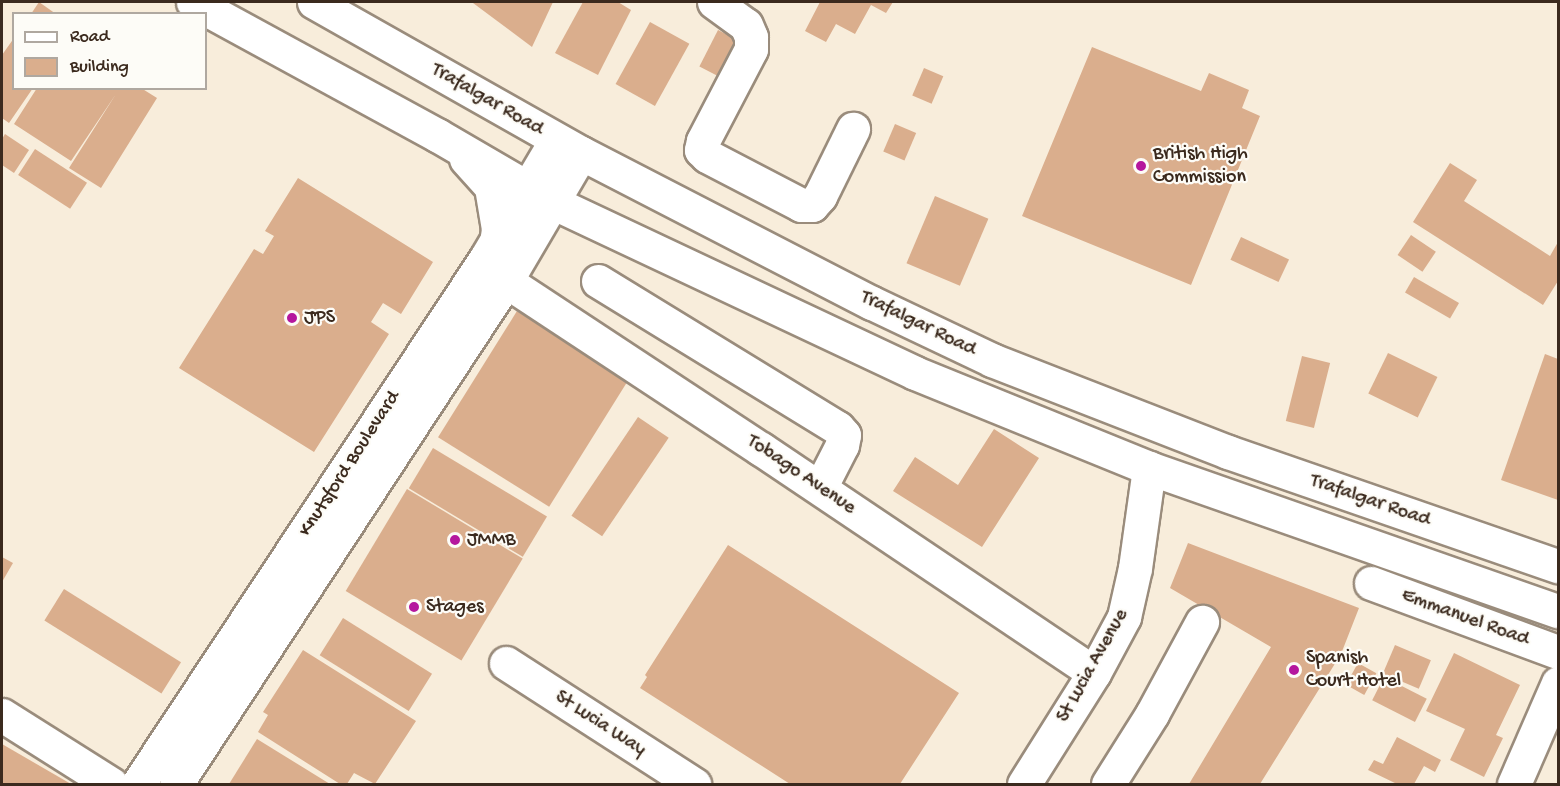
<!DOCTYPE html>
<style>
body{margin:0}
#map{position:relative;width:1560px;height:786px;overflow:hidden;background:#f8eddb;font-family:"Gochi Hand",sans-serif}
div>[style]{position:absolute}
.building>*{inset:0;background:#daae8d;transform-origin:0 0}
.roads{filter:drop-shadow(2px 0 #9a8c7c) drop-shadow(-2px 0 #9a8c7c) drop-shadow(0 2px #9a8c7c) drop-shadow(0 -2px #9a8c7c)}
.minor>*{height:33px;margin:-16.5px;padding:0 16.5px;transform-origin:16.5px;border-radius:16.5px;background:#fff}
.major>*{height:33px;margin:-16.5px;padding:0 16.5px;transform-origin:16.5px;border-radius:16.5px;background:#fff}
.dots>*{width:16px;height:16px;translate:-50% -50%;box-sizing:border-box;border:3px solid #fdfcf7;border-radius:50%}
span{translate:-50% -50%;white-space:nowrap;text-align:center;line-height:1.15;-webkit-text-stroke:4.5px #fdfcf7;paint-order:stroke}
.street-label{font-size:20px;color:#3b2a1e}
.poi-label{font-size:20px;color:#3b2a1e}
.left{translate:0 -50%;text-align:left}
.frame{position:absolute;inset:0;border:3px solid #3b2a1e;pointer-events:none}
.legend{position:absolute;left:12px;top:12px;width:195px;height:78px;box-sizing:border-box;background:#fdfcf7;border:2px solid #afa8a0;margin:0;padding:8px 10px;list-style:none;font-size:18px;color:#3b2a1e}
.legend li{display:flex;align-items:center;gap:12px;height:30px}
.legend b{width:30px;border:2px solid #afa8a0}
</style>
<div id="map">
<div class="building">
<div style="clip-path:polygon(39px 2px,56px 14px,31px 14px)"></div>
<div style="clip-path:polygon(474px 2px,553px 2px,532px 47px,473px 3px)"></div>
<div style="clip-path:polygon(583px 2px,618px 2px,631px 10px,598px 75px,555px 53px)"></div>
<div style="clip-path:polygon(820px 2px,893px 2px,886px 13px,871px 5px,855px 34px,836px 24px,826px 42px,805px 31px)"></div>
<div style="left:650px;top:22px;width:45px;height:71px;rotate:29deg"></div>
<div style="left:718px;top:30px;width:30px;height:41px;rotate:27deg"></div>
<div style="clip-path:polygon(14px 38px,14px 88px,33px 88px,9px 123px,2px 118px,2px 55px)"></div>
<div style="clip-path:polygon(1092px 47px,1201px 91px,1209px 73px,1249px 90px,1242px 108px,1260px 116px,1191px 285px,1022px 216px)"></div>
<div style="left:924px;top:68px;width:21px;height:30px;rotate:23deg"></div>
<div style="clip-path:polygon(37px 88px,141px 88px,157px 98px,101px 188px,69px 168px,116px 94px,71px 161px,14px 124px)"></div>
<div style="left:895px;top:124px;width:23px;height:30px;rotate:23deg"></div>
<div style="clip-path:polygon(5px 134px,29px 150px,14px 173px,2px 165px,2px 139px)"></div>
<div style="left:35px;top:149px;width:62px;height:31px;rotate:33deg"></div>
<div style="clip-path:polygon(1450px 163px,1477px 180px,1464px 201px,1550px 256px,1558px 242px,1558px 281px,1543px 305px,1413px 222px)"></div>
<div style="clip-path:polygon(298px 178px,433px 262px,401px 314px,383px 303px,371px 322px,389px 334px,314px 452px,179px 368px,254px 249px,263px 254px,274px 236px,265px 231px)"></div>
<div style="left:935px;top:196px;width:58px;height:73px;rotate:23deg"></div>
<div style="left:1411px;top:235px;width:30px;height:24px;rotate:34deg"></div>
<div style="left:1241px;top:237px;width:53px;height:25px;rotate:25deg"></div>
<div style="left:1414px;top:277px;width:52px;height:18px;rotate:30deg"></div>
<div style="left:517px;top:311px;width:131px;height:149px;rotate:32deg"></div>
<div style="left:1388px;top:353px;width:55px;height:45px;rotate:26deg"></div>
<div style="clip-path:polygon(1545px 354px,1558px 359px,1558px 500px,1501px 480px)"></div>
<div style="left:1302px;top:356px;width:29px;height:67px;rotate:14deg"></div>
<div style="left:638px;top:417px;width:37px;height:119px;rotate:34deg"></div>
<div style="clip-path:polygon(994px 429px,1039px 458px,982px 547px,893px 491px,915px 457px,958px 485px)"></div>
<div style="left:433px;top:448px;width:133px;height:47px;rotate:31deg"></div>
<div style="left:407px;top:489px;width:135px;height:119px;rotate:31deg"></div>
<div style="clip-path:polygon(1188px 543px,1359px 608px,1341px 654px,1260px 784px,1189px 784px,1271px 647px,1170px 588px)"></div>
<div style="clip-path:polygon(728px 545px,959px 693px,900px 784px,790px 784px,640px 688px,647px 677px,645px 675px)"></div>
<div style="clip-path:polygon(2px 557px,13px 563px,2px 582px)"></div>
<div style="left:64px;top:589px;width:138px;height:37px;rotate:32deg"></div>
<div style="left:343px;top:618px;width:105px;height:44px;rotate:32deg"></div>
<div style="left:1395px;top:645px;width:39px;height:31px;rotate:23deg"></div>
<div style="clip-path:polygon(303px 650px,416px 721px,375px 784px,354px 773px,347px 784px,340px 784px,258px 732px,268px 715px,263px 712px)"></div>
<div style="clip-path:polygon(1454px 653px,1520px 685px,1496px 735px,1503px 738px,1484px 777px,1450px 760px,1465px 729px,1426px 711px)"></div>
<div style="left:1358px;top:663px;width:21px;height:25px;rotate:29deg"></div>
<div style="left:1384px;top:677px;width:48px;height:26px;rotate:27deg"></div>
<div style="clip-path:polygon(1397px 737px,1441px 760px,1435px 772px,1424px 766px,1414px 784px,1397px 784px,1368px 770px,1374px 760px,1383px 764px)"></div>
<div style="clip-path:polygon(257px 739px,330px 784px,229px 784px)"></div>
<div style="clip-path:polygon(2px 744px,71px 784px,2px 784px)"></div>
</div>
<div class="roads">
<div class="minor">
<div style="left:714px;top:2px;width:39px;rotate:36deg"></div>
<div style="left:746px;top:25px;width:13px;rotate:67deg"></div>
<div style="left:751px;top:37px;width:12px;rotate:90deg"></div>
<div style="left:751px;top:49px;width:104px;rotate:117.6deg"></div>
<div style="left:703px;top:141px;width:9px;rotate:103deg"></div>
<div style="left:701px;top:150px;width:8px;rotate:45deg"></div>
<div style="left:707px;top:156px;width:106px;rotate:27.5deg"></div>
<div style="left:801px;top:205px;width:11px"></div>
<div style="left:812px;top:205px;width:12px;rotate:-48deg"></div>
<div style="left:820px;top:196px;width:75px;rotate:-63.8deg"></div>
<div style="left:506px;top:281px;width:305px;rotate:33.4deg"></div>
<div style="left:761px;top:449px;width:401px;rotate:33.9deg"></div>
<div style="left:598px;top:281px;width:281px;rotate:31.5deg"></div>
<div style="left:838px;top:428px;width:9px;rotate:49deg"></div>
<div style="left:844px;top:435px;width:10px;rotate:101deg"></div>
<div style="left:842px;top:445px;width:48px;rotate:117.1deg"></div>
<div style="left:1371px;top:583px;width:199px;rotate:20.3deg"></div>
<div style="left:506px;top:663px;width:224px;rotate:32.8deg"></div>
<div style="left:2px;top:715px;width:129px;rotate:32.3deg"></div>
<div style="left:1024px;top:784px;width:131px;rotate:-57.8deg"></div>
<div style="left:1094px;top:673px;width:64px;rotate:-61.8deg"></div>
<div style="left:1124px;top:617px;width:50px;rotate:-77.3deg"></div>
<div style="left:1135px;top:568px;width:101px;rotate:-82deg"></div>
<div style="left:1108px;top:784px;width:83px;rotate:-57.8deg"></div>
<div style="left:1152px;top:714px;width:105px;rotate:-61.5deg"></div>
<div style="left:1514px;top:784px;width:110px;rotate:-66.5deg"></div>
</div>
<div class="major">
<div style="left:193px;top:2px;width:278px;rotate:28.6deg"></div>
<div style="left:437px;top:135px;width:133px;rotate:30.2deg"></div>
<div style="left:552px;top:202px;width:401px;rotate:25.2deg"></div>
<div style="left:915px;top:373px;width:253px;rotate:22.1deg"></div>
<div style="left:1149px;top:468px;width:433px;rotate:19.3deg"></div>
<div style="left:314px;top:2px;width:307px;rotate:29.5deg"></div>
<div style="left:581px;top:153px;width:327px;rotate:27.3deg"></div>
<div style="left:872px;top:303px;width:133px;rotate:25.4deg"></div>
<div style="left:992px;top:360px;width:253px;rotate:21.3deg"></div>
<div style="left:1228px;top:452px;width:349px;rotate:19.1deg"></div>
<div style="left:466px;top:159px;width:38px;rotate:48deg"></div>
<div style="left:491px;top:187px;width:43px;rotate:80.5deg"></div>
<div style="left:498px;top:229px;width:14px;rotate:98deg"></div>
<div style="left:138px;top:784px;width:631px;rotate:-56.51deg"></div>
<div style="left:486px;top:258px;width:137px;rotate:-59.3deg"></div>
<div style="left:176px;top:784px;width:602px;rotate:-56.73deg"></div>
<div style="left:506px;top:281px;width:148px;rotate:-59.6deg"></div>
</div>
</div>
<div class="dots">
<div style="left:1141px;top:166px;background:#b5179e"></div>
<div style="left:292px;top:318px;background:#b5179e"></div>
<div style="left:455px;top:540px;background:#b5179e"></div>
<div style="left:414px;top:607px;background:#b5179e"></div>
<div style="left:1294px;top:670px;background:#b5179e"></div>
</div>
<div class="street-label">
<span style="left:487px;top:100px;rotate:30deg">Trafalgar Road</span>
<span style="left:918px;top:324px;rotate:26deg">Trafalgar Road</span>
<span style="left:350px;top:464px;rotate:-57deg">Knutsford Boulevard</span>
<span style="left:801px;top:475px;rotate:34deg">Tobago Avenue</span>
<span style="left:1370px;top:501px;rotate:19deg">Trafalgar Road</span>
<span style="left:1465px;top:618px;rotate:20deg">Emmanuel Road</span>
<span style="left:1093px;top:666px;rotate:-61deg">St Lucia Avenue</span>
<span style="left:600px;top:724px;rotate:33deg">St Lucia Way</span>
</div>
<div class="poi-label">
<span class="left" style="left:1153px;top:166px">British High<br>Commission</span>
<span class="left" style="left:304px;top:318px">JPS</span>
<span class="left" style="left:467px;top:540px">JMMB</span>
<span class="left" style="left:426px;top:607px">Stages</span>
<span class="left" style="left:1306px;top:670px">Spanish<br>Court Hotel</span>
</div>
<div class="frame"></div>
<ul class="legend">
<li><b style="height:8px;background:#fff"></b>Road</li>
<li><b style="height:16px;background:#daae8d"></b>Building</li>
</ul>
</div>
